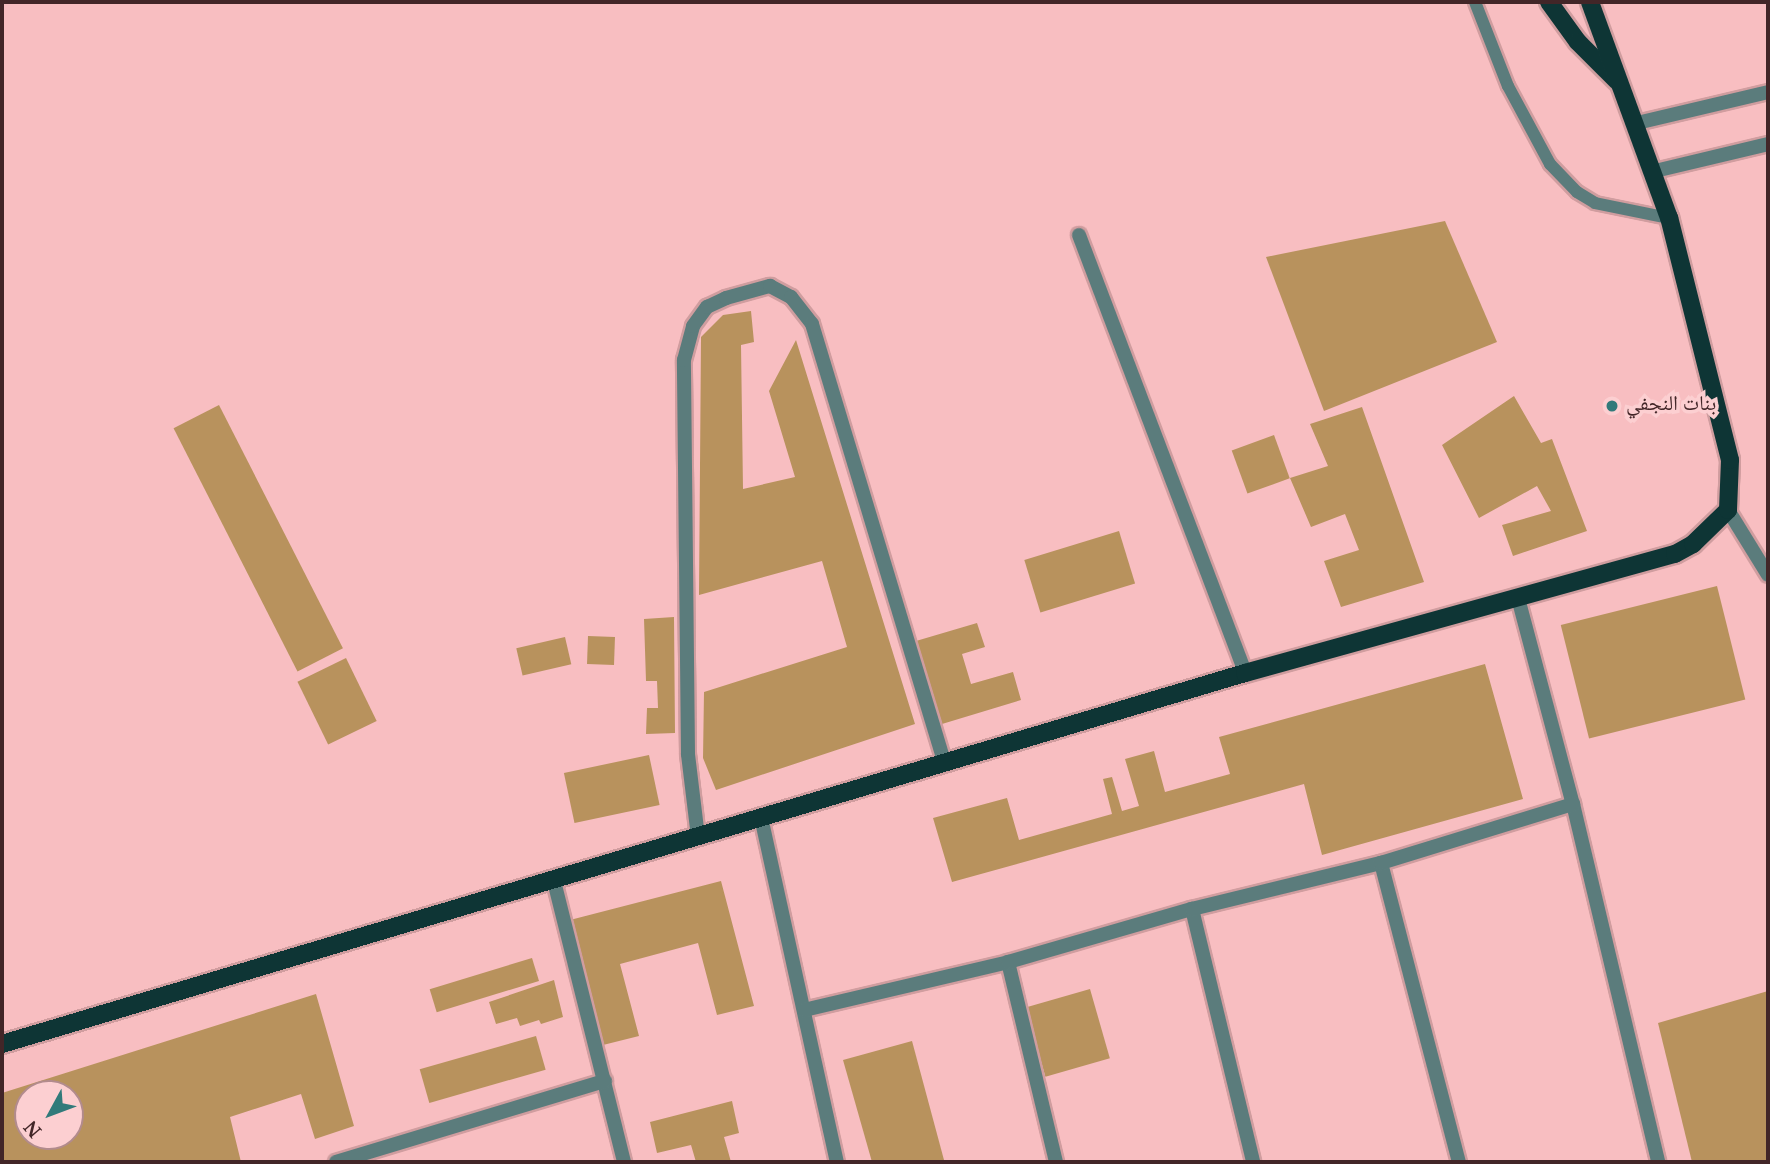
<!DOCTYPE html>
<meta charset="utf-8">
<style>
body{margin:0}
#map{position:relative;width:1770px;height:1164px;overflow:hidden;background:#f8bec1;font-family:Georgia,"Noto Naskh Arabic",serif}
div>[style]{position:absolute}
.building>*{inset:0;background:#b8925d;transform-origin:0 0}
.roads{filter:drop-shadow(2px 0 #d09d9f) drop-shadow(-2px 0 #d09d9f) drop-shadow(0 2px #d09d9f) drop-shadow(0 -2px #d09d9f)}
.service>*{height:12px;margin:-6px;padding:0 6px;transform-origin:6px;border-radius:6px;background:#5b7c7c}
.minor>*{height:14px;margin:-7px;padding:0 7px;transform-origin:7px;border-radius:7px;background:#5b7c7c}
.tertiary>*{height:14px;margin:-7px;padding:0 7px;transform-origin:7px;border-radius:7px;background:#5b7c7c}
.primary>*{height:18px;margin:-9px;padding:0 9px;transform-origin:9px;border-radius:9px;background:#0e3535}
.dots>*{width:19px;height:19px;translate:-50% -50%;box-sizing:border-box;border:4px solid #fccfd1;border-radius:50%}
span{translate:-50% -50%;white-space:nowrap;text-align:center;line-height:1.15;-webkit-text-stroke:7px #fccfd1;paint-order:stroke}
.poi-label{font-size:21px;color:#422628}
.left{translate:0 -50%;text-align:left}
.frame{position:absolute;inset:0;border:4px solid #422628;pointer-events:none}
.north{position:absolute;left:14px;top:1080px;width:70px;height:70px;box-sizing:border-box;background:#fccfd1;border:2px solid #b28b8d;border-radius:50%;rotate:229deg;font-size:19px;font-weight:700;line-height:28px;text-align:center;color:#422628}
.north::after{content:'';display:block;margin:auto;width:24px;height:32px;background:#317a7a;clip-path:polygon(50% 0,100% 100%,50% 72%,0 100%)}
</style>
<div id="map">
<div class="building">
<div style="clip-path:polygon(1445px 221px,1497px 342px,1324px 411px,1266px 257px)"></div>
<div style="clip-path:polygon(751px 311px,754px 342px,741px 345px,743px 489px,795px 477px,769px 391px,796px 340px,915px 724px,716px 790px,703px 758px,704px 692px,847px 647px,822px 561px,699px 595px,701px 337px,723px 315px)"></div>
<div style="clip-path:polygon(1514px 396px,1541px 443px,1552px 439px,1587px 531px,1513px 556px,1502px 525px,1551px 511px,1537px 486px,1479px 518px,1442px 445px)"></div>
<div style="left:219px;top:405px;width:273px;height:51px;rotate:63deg"></div>
<div style="clip-path:polygon(1362px 407px,1424px 582px,1341px 607px,1324px 561px,1359px 550px,1345px 514px,1311px 527px,1290px 478px,1328px 466px,1310px 424px)"></div>
<div style="left:1274px;top:435px;width:46px;height:45px;rotate:70deg"></div>
<div style="left:1119px;top:531px;width:55px;height:99px;rotate:73deg"></div>
<div style="left:1717px;top:586px;width:117px;height:161px;rotate:76deg"></div>
<div style="clip-path:polygon(674px 617px,675px 733px,646px 734px,647px 708px,658px 708px,657px 681px,646px 681px,644px 619px)"></div>
<div style="clip-path:polygon(977px 623px,985px 647px,962px 654px,971px 684px,1013px 672px,1021px 700px,942px 724px,916px 641px)"></div>
<div style="left:588px;top:636px;width:27px;height:28px;rotate:2deg"></div>
<div style="left:565px;top:637px;width:28px;height:50px;rotate:77deg"></div>
<div style="left:346px;top:658px;width:70px;height:54px;rotate:64deg"></div>
<div style="clip-path:polygon(1485px 664px,1523px 799px,1322px 855px,1304px 784px,952px 882px,933px 818px,1007px 798px,1019px 840px,1112px 814px,1103px 779px,1112px 777px,1122px 811px,1139px 806px,1125px 759px,1154px 751px,1165px 792px,1230px 774px,1219px 737px)"></div>
<div style="left:649px;top:755px;width:51px;height:87px;rotate:78deg"></div>
<div style="clip-path:polygon(721px 881px,754px 1006px,717px 1015px,698px 943px,620px 964px,639px 1036px,603px 1045px,570px 920px)"></div>
<div style="left:532px;top:958px;width:24px;height:107px;rotate:73deg"></div>
<div style="clip-path:polygon(554px 980px,563px 1017px,541px 1024px,539px 1020px,520px 1026px,517px 1018px,496px 1024px,489px 1002px)"></div>
<div style="left:1090px;top:989px;width:72px;height:67px;rotate:74deg"></div>
<div style="clip-path:polygon(1768px 991px,1768px 1162px,1692px 1162px,1658px 1023px)"></div>
<div style="clip-path:polygon(evenodd,316px 994px,354px 1126px,315px 1139px,301px 1094px,230px 1117px,241px 1162px,2px 1162px,2px 1093px,316px 994px,28px 1094px,70px 1094px,70px 1136px,28px 1136px,28px 1094px)"></div>
<div style="left:536px;top:1036px;width:35px;height:121px;rotate:74deg"></div>
<div style="clip-path:polygon(912px 1041px,944px 1160px,872px 1162px,843px 1060px)"></div>
<div style="clip-path:polygon(732px 1101px,739px 1133px,724px 1137px,731px 1162px,696px 1162px,691px 1145px,657px 1153px,650px 1122px)"></div>
</div>
<div class="roads">
<div class="service">
<div style="left:1475px;top:2px;width:90px;rotate:68.6deg"></div>
<div style="left:1508px;top:86px;width:89px;rotate:61.7deg"></div>
<div style="left:1550px;top:164px;width:39px;rotate:46deg"></div>
<div style="left:1577px;top:192px;width:21px;rotate:31deg"></div>
<div style="left:1595px;top:203px;width:76px;rotate:11.5deg"></div>
</div>
<div class="minor">
<div style="left:1079px;top:235px;width:468px;rotate:69.2deg"></div>
<div style="left:1728px;top:510px;width:76px;rotate:58.4deg"></div>
<div style="left:1518px;top:598px;width:213px;rotate:75.1deg"></div>
<div style="left:1573px;top:804px;width:368px;rotate:76.6deg"></div>
<div style="left:761px;top:817px;width:353px;rotate:77.6deg"></div>
<div style="left:698px;top:837px;width:84px;rotate:-96.9deg"></div>
<div style="left:688px;top:754px;width:394px;rotate:-90.6deg"></div>
<div style="left:684px;top:360px;width:35px;rotate:-75deg"></div>
<div style="left:693px;top:326px;width:24px;rotate:-54deg"></div>
<div style="left:707px;top:307px;width:21px;rotate:-25deg"></div>
<div style="left:726px;top:298px;width:46px;rotate:-15.3deg"></div>
<div style="left:770px;top:286px;width:24px;rotate:28deg"></div>
<div style="left:791px;top:297px;width:34px;rotate:52deg"></div>
<div style="left:812px;top:324px;width:460px;rotate:73.2deg"></div>
<div style="left:1381px;top:863px;width:309px;rotate:75.4deg"></div>
<div style="left:554px;top:881px;width:290px;rotate:76deg"></div>
<div style="left:1192px;top:909px;width:260px;rotate:76.4deg"></div>
<div style="left:1008px;top:962px;width:206px;rotate:76.5deg"></div>
<div style="left:804px;top:1010px;width:210px;rotate:-13.2deg"></div>
<div style="left:1008px;top:962px;width:191px;rotate:-16.1deg"></div>
<div style="left:1192px;top:909px;width:195px;rotate:-13.7deg"></div>
<div style="left:1381px;top:863px;width:201px;rotate:-17.1deg"></div>
<div style="left:336px;top:1162px;width:281px;rotate:-16.8deg"></div>
</div>
<div class="tertiary">
<div style="left:1637px;top:123px;width:135px;rotate:-13.3deg"></div>
<div style="left:1655px;top:171px;width:116px;rotate:-13.4deg"></div>
</div>
<div class="primary">
<div style="left:1549px;top:2px;width:49px;rotate:54.1deg"></div>
<div style="left:1578px;top:42px;width:55px;rotate:45deg"></div>
<div style="left:2px;top:1044px;width:1297px;rotate:-16.62deg"></div>
<div style="left:1245px;top:673px;width:446px;rotate:-15.5deg"></div>
<div style="left:1675px;top:554px;width:21px;rotate:-29deg"></div>
<div style="left:1693px;top:544px;width:49px;rotate:-44.2deg"></div>
<div style="left:1728px;top:510px;width:50px;rotate:-87.7deg"></div>
<div style="left:1730px;top:460px;width:250px;rotate:-104.1deg"></div>
<div style="left:1669px;top:218px;width:230px;rotate:-110.1deg"></div>
</div>
</div>
<div class="dots">
<div style="left:1612px;top:406px;background:#317a7a"></div>
</div>
<div class="poi-label">
<span class="left" style="left:1626px;top:406px">بنات النجفي</span>
</div>
<div class="frame"></div>
<div class="north">N</div>
</div>
